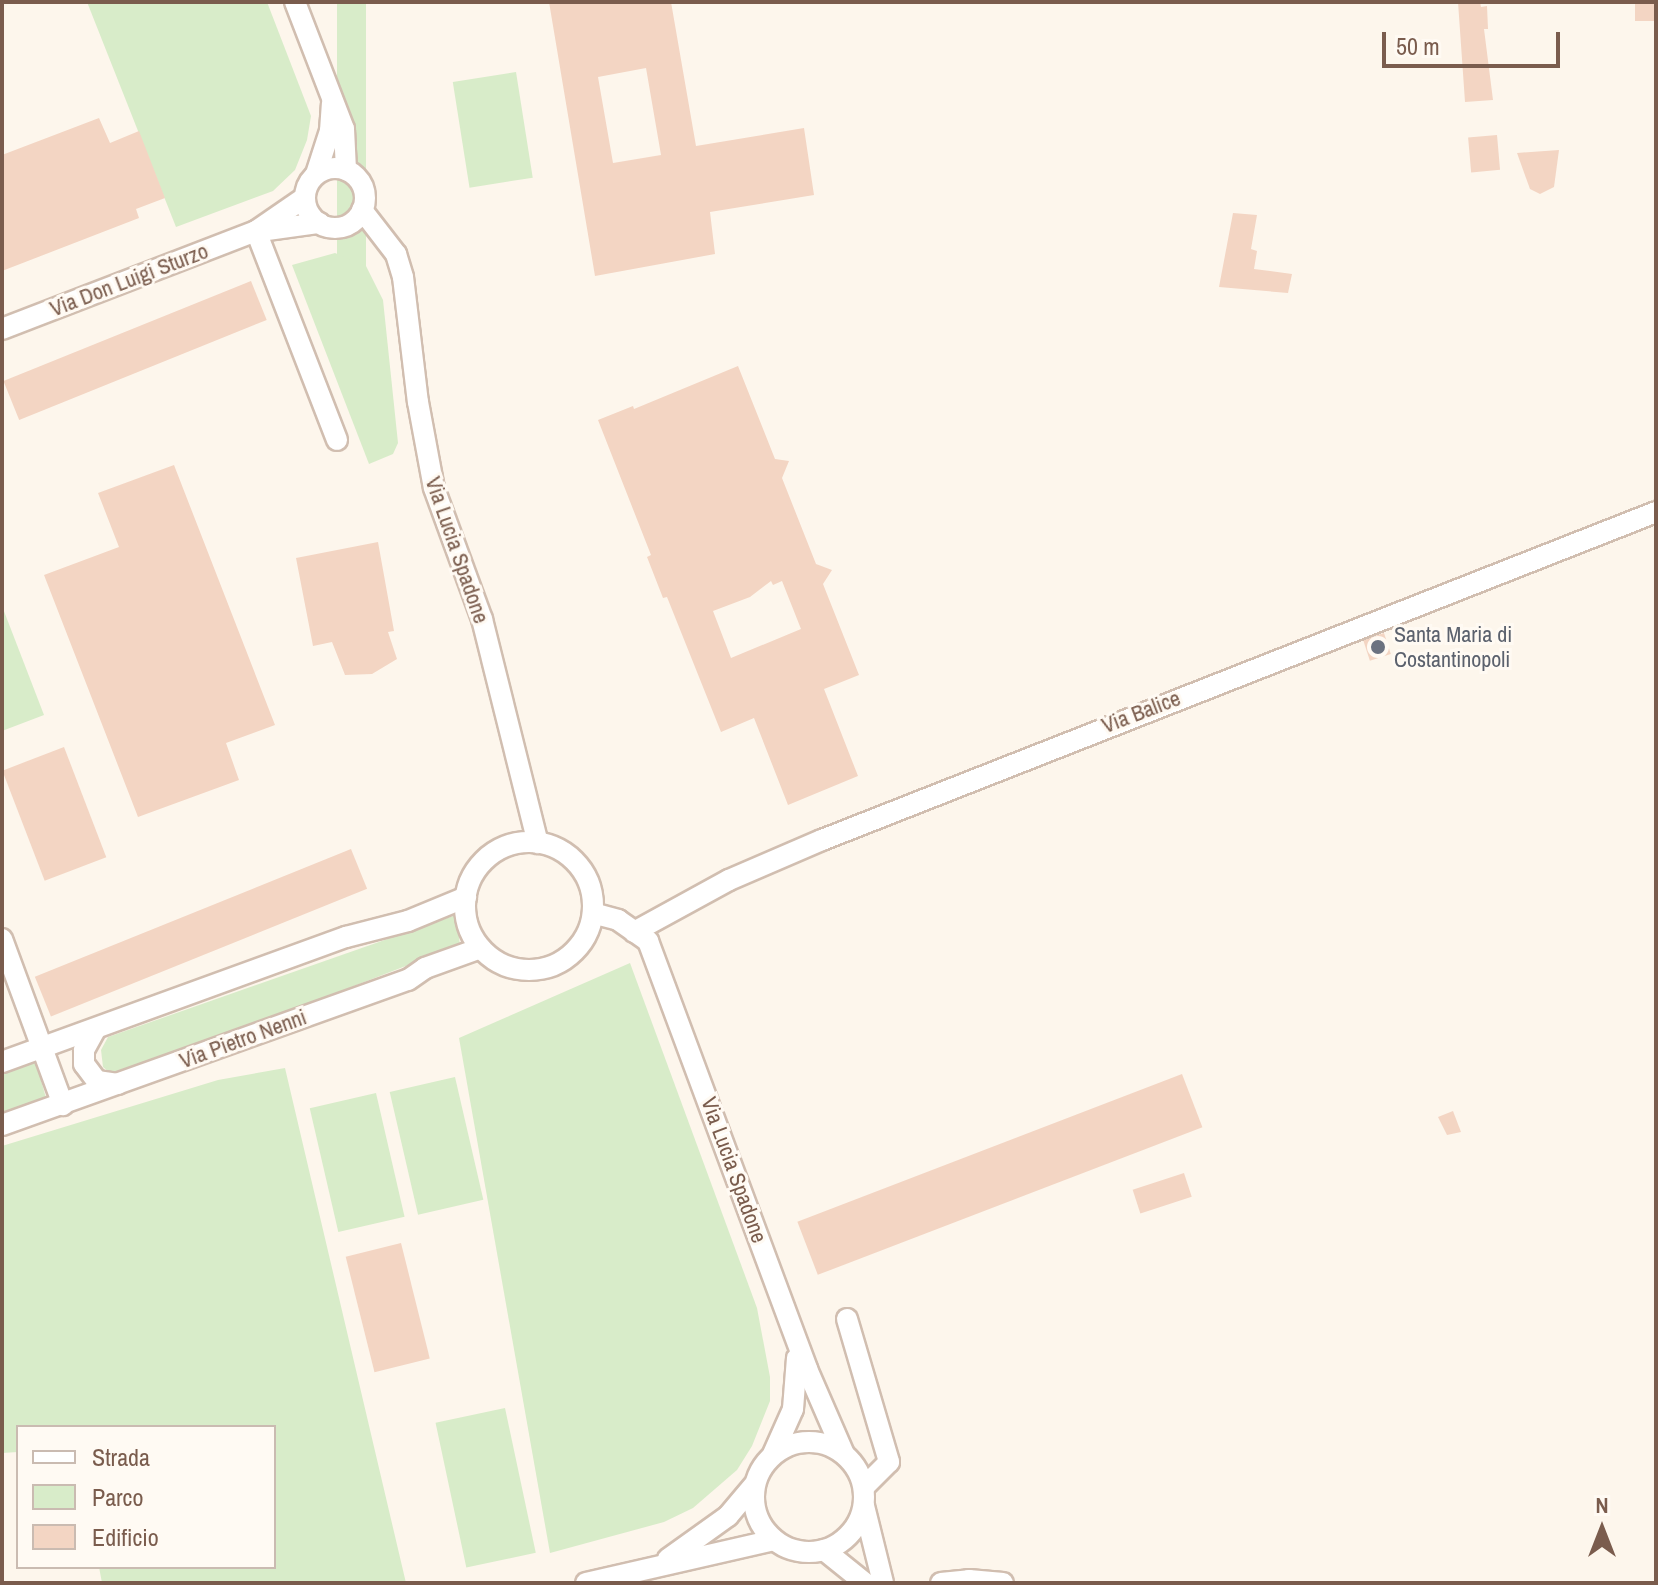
<!DOCTYPE html>
<style>
body{margin:0}
#map{position:relative;width:1658px;height:1585px;overflow:hidden;background:#fdf6ec;font-family:"Archivo Narrow",sans-serif}
div>[style]{position:absolute}
.green>*{inset:0;background:#d8ecc9;transform-origin:0 0}
.building>*{inset:0;background:#f3d5c3;transform-origin:0 0}
.roads{filter:drop-shadow(2px 0 #d1beb0) drop-shadow(-2px 0 #d1beb0) drop-shadow(0 2px #d1beb0) drop-shadow(0 -2px #d1beb0)}
.minor>*{height:20px;margin:-10px;padding:0 10px;transform-origin:10px;border-radius:10px;background:#fff}
.minor>.ring{margin:-10px;padding:0;box-sizing:content-box;background:none;border:20px solid #fff;border-radius:50%}
.dots>*{width:22px;height:22px;translate:-50% -50%;box-sizing:border-box;border:4px solid #fffaf3;border-radius:50%}
span{translate:-50% -50%;white-space:nowrap;text-align:center;line-height:1.15;-webkit-text-stroke:6px #fffaf3;paint-order:stroke}
.street-label{font-size:22px;color:#7a5c4d}
.worship-label{font-size:22px;color:#5b616d}
.left{translate:0 -50%;text-align:left}
.frame{position:absolute;inset:0;border:4px solid #7a5c4d;pointer-events:none}
.legend{position:absolute;left:16px;top:1425px;width:260px;height:144px;box-sizing:border-box;background:#fffaf3;border:2px solid #cabbb1;margin:0;padding:10px 14px;list-style:none;font-size:24px;color:#7a5c4d}
.legend li{display:flex;align-items:center;gap:16px;height:40px}
.legend b{width:40px;border:2px solid #cabbb1}
.north{position:absolute;left:1562px;top:1489px;width:80px;height:80px;-webkit-text-stroke:6px #fffaf3;paint-order:stroke;rotate:0deg;font-size:22px;font-weight:700;line-height:32px;text-align:center;color:#7a5c4d}
.north::after{content:'';display:block;margin:auto;width:28px;height:36px;background:#7a5c4d;clip-path:polygon(50% 0,100% 100%,50% 72%,0 100%)}
.scale{position:absolute;left:1382px;top:32px;width:178px;height:36px;box-sizing:border-box;border:4px solid #7a5c4d;border-top:0;padding-left:10px;font-size:24px;line-height:28px;white-space:nowrap;color:#7a5c4d;-webkit-text-stroke:6px #fffaf3;paint-order:stroke}
</style>
<div id="map">
<div class="green">
<div style="clip-path:polygon(87px 2px,267px 2px,311px 116px,307px 140px,295px 170px,273px 191px,176px 227px)"></div>
<div style="left:337px;top:2px;width:29px;height:322px"></div>
<div style="left:516px;top:72px;width:107px;height:64px;rotate:81deg"></div>
<div style="clip-path:polygon(335px 253px,366px 266px,383px 300px,398px 443px,393px 454px,369px 464px,292px 265px)"></div>
<div style="clip-path:polygon(2px 606px,44px 715px,2px 731px)"></div>
<div style="clip-path:polygon(456px 915px,460px 945px,116px 1078px,103px 1067px,101px 1050px,108px 1037px)"></div>
<div style="clip-path:polygon(630px 963px,757px 1308px,770px 1377px,770px 1401px,752px 1446px,737px 1470px,693px 1508px,664px 1522px,550px 1553px,459px 1038px)"></div>
<div style="clip-path:polygon(36px 1062px,46px 1098px,2px 1112px,2px 1074px)"></div>
<div style="clip-path:polygon(285px 1068px,406px 1583px,102px 1583px,99px 1567px,274px 1567px,274px 1427px,18px 1427px,18px 1452px,2px 1453px,2px 1146px,218px 1080px)"></div>
<div style="left:455px;top:1077px;width:126px;height:67px;rotate:77deg"></div>
<div style="left:376px;top:1093px;width:127px;height:68px;rotate:77deg"></div>
<div style="left:505px;top:1408px;width:148px;height:71px;rotate:78deg"></div>
</div>
<div class="building">
<div style="clip-path:polygon(evenodd,549px 2px,671px 2px,696px 146px,804px 128px,814px 195px,710px 212px,715px 254px,595px 276px,549px 2px,646px 68px,661px 155px,613px 163px,598px 77px,646px 68px)"></div>
<div style="clip-path:polygon(1458px 2px,1480px 2px,1481px 7px,1487px 6px,1488px 29px,1484px 29px,1493px 100px,1465px 102px)"></div>
<div style="left:1635px;top:2px;width:21px;height:19px"></div>
<div style="clip-path:polygon(99px 118px,110px 143px,139px 131px,165px 198px,136px 209px,139px 218px,2px 271px,2px 155px)"></div>
<div style="left:1497px;top:135px;width:35px;height:29px;rotate:85deg"></div>
<div style="clip-path:polygon(1559px 150px,1554px 187px,1540px 194px,1530px 189px,1517px 153px)"></div>
<div style="clip-path:polygon(1233px 213px,1257px 215px,1251px 249px,1257px 251px,1254px 269px,1292px 274px,1288px 293px,1219px 287px)"></div>
<div style="left:251px;top:281px;width:42px;height:267px;rotate:68deg"></div>
<div style="clip-path:polygon(evenodd,738px 366px,775px 459px,789px 461px,782px 478px,816px 564px,832px 570px,823px 584px,859px 675px,824px 689px,858px 776px,788px 805px,754px 718px,721px 732px,667px 597px,663px 598px,647px 557px,651px 555px,598px 420px,633px 406px,634px 409px,738px 366px,771px 581px,773px 585px,782px 581px,801px 629px,731px 658px,713px 611px,750px 597px,771px 581px)"></div>
<div style="clip-path:polygon(174px 465px,275px 725px,226px 743px,239px 780px,138px 817px,44px 575px,119px 547px,98px 493px)"></div>
<div style="clip-path:polygon(378px 542px,394px 631px,388px 632px,397px 659px,372px 674px,345px 675px,332px 642px,313px 646px,296px 558px)"></div>
<div style="left:1384px;top:633px;width:22px;height:22px;rotate:72deg"></div>
<div style="left:64px;top:747px;width:118px;height:66px;rotate:69deg"></div>
<div style="left:351px;top:849px;width:43px;height:341px;rotate:68deg"></div>
<div style="left:1182px;top:1074px;width:57px;height:412px;rotate:69deg"></div>
<div style="clip-path:polygon(1453px 1111px,1461px 1132px,1447px 1135px,1438px 1117px)"></div>
<div style="left:1184px;top:1173px;width:25px;height:54px;rotate:72deg"></div>
<div style="left:401px;top:1243px;width:119px;height:57px;rotate:76deg"></div>
</div>
<div class="roads">
<div class="minor">
<div style="left:295px;top:2px;width:136px;rotate:68.9deg"></div>
<div style="left:344px;top:129px;width:41px;rotate:87.2deg"></div>
<div class="ring" style="left:305px;top:168px;width:40px;height:40px"></div>
<div style="left:316px;top:174px;width:45px;rotate:-72deg"></div>
<div style="left:330px;top:131px;width:27px;rotate:-86deg"></div>
<div style="left:362px;top:210px;width:56px;rotate:52.3deg"></div>
<div style="left:396px;top:254px;width:24px;rotate:73deg"></div>
<div style="left:403px;top:277px;width:126px;rotate:83.2deg"></div>
<div style="left:418px;top:402px;width:87px;rotate:79.5deg"></div>
<div style="left:434px;top:488px;width:140px;rotate:69.9deg"></div>
<div style="left:482px;top:619px;width:231px;rotate:76deg"></div>
<div style="left:256px;top:231px;width:224px;rotate:68.8deg"></div>
<div style="left:260px;top:231px;width:60px;rotate:-7.7deg"></div>
<div style="left:2px;top:329px;width:272px;rotate:-21.1deg"></div>
<div style="left:256px;top:231px;width:58px;rotate:-34.5deg"></div>
<div class="ring" style="left:465px;top:842px;width:108px;height:108px"></div>
<div style="left:596px;top:914px;width:23px;rotate:15deg"></div>
<div style="left:618px;top:920px;width:37px;rotate:35deg"></div>
<div style="left:648px;top:941px;width:457px;rotate:69.6deg"></div>
<div style="left:807px;top:1369px;width:93px;rotate:66.5deg"></div>
<div style="left:634px;top:932px;width:108px;rotate:-28.7deg"></div>
<div style="left:729px;top:880px;width:101px;rotate:-23.3deg"></div>
<div style="left:822px;top:840px;width:896px;rotate:-21.47deg"></div>
<div style="left:2px;top:939px;width:177px;rotate:69.8deg"></div>
<div style="left:95px;top:1030px;width:23px;rotate:119deg"></div>
<div style="left:84px;top:1050px;width:14px;rotate:90deg"></div>
<div style="left:84px;top:1064px;width:21px;rotate:53deg"></div>
<div style="left:97px;top:1081px;width:21px;rotate:8deg"></div>
<div style="left:2px;top:1062px;width:366px;rotate:-20deg"></div>
<div style="left:346px;top:937px;width:64px;rotate:-14.5deg"></div>
<div style="left:408px;top:921px;width:63px;rotate:-22.5deg"></div>
<div style="left:2px;top:1125px;width:431px;rotate:-19.7deg"></div>
<div style="left:408px;top:980px;width:21px;rotate:-35deg"></div>
<div style="left:425px;top:968px;width:59px;rotate:-19.7deg"></div>
<div style="left:847px;top:1319px;width:149px;rotate:73.6deg"></div>
<div style="left:889px;top:1462px;width:35px;rotate:135deg"></div>
<div class="ring" style="left:754px;top:1442px;width:90px;height:90px"></div>
<div style="left:773px;top:1454px;width:49px;rotate:-66deg"></div>
<div style="left:793px;top:1409px;width:51px;rotate:-85.5deg"></div>
<div style="left:864px;top:1506px;width:79px;rotate:76.1deg"></div>
<div style="left:824px;top:1550px;width:53px;rotate:38.8deg"></div>
<div style="left:668px;top:1559px;width:74px;rotate:-35.6deg"></div>
<div style="left:728px;top:1516px;width:40px;rotate:-50deg"></div>
<div style="left:586px;top:1583px;width:193px;rotate:-12.9deg"></div>
<div style="left:941px;top:1583px;width:28px;rotate:-6deg"></div>
<div style="left:969px;top:1580px;width:34px;rotate:5deg"></div>
</div>
</div>
<div class="dots">
<div style="left:1378px;top:647px;background:#6b7280"></div>
</div>
<div class="street-label">
<span style="left:129px;top:280px;rotate:-21deg">Via Don Luigi Sturzo</span>
<span style="left:457px;top:550px;rotate:71deg">Via Lucia Spadone</span>
<span style="left:1141px;top:712px;rotate:-21deg">Via Balice</span>
<span style="left:243px;top:1039px;rotate:-20deg">Via Pietro Nenni</span>
<span style="left:734px;top:1170px;rotate:70deg">Via Lucia Spadone</span>
</div>
<div class="worship-label">
<span class="left" style="left:1394px;top:647px">Santa Maria di<br>Costantinopoli</span>
</div>
<div class="frame"></div>
<ul class="legend">
<li><b style="height:10px;background:#fff"></b>Strada</li>
<li><b style="height:22px;background:#d8ecc9"></b>Parco</li>
<li><b style="height:22px;background:#f3d5c3"></b>Edificio</li>
</ul>
<div class="north">N</div>
<div class="scale">50 m</div>
</div>
